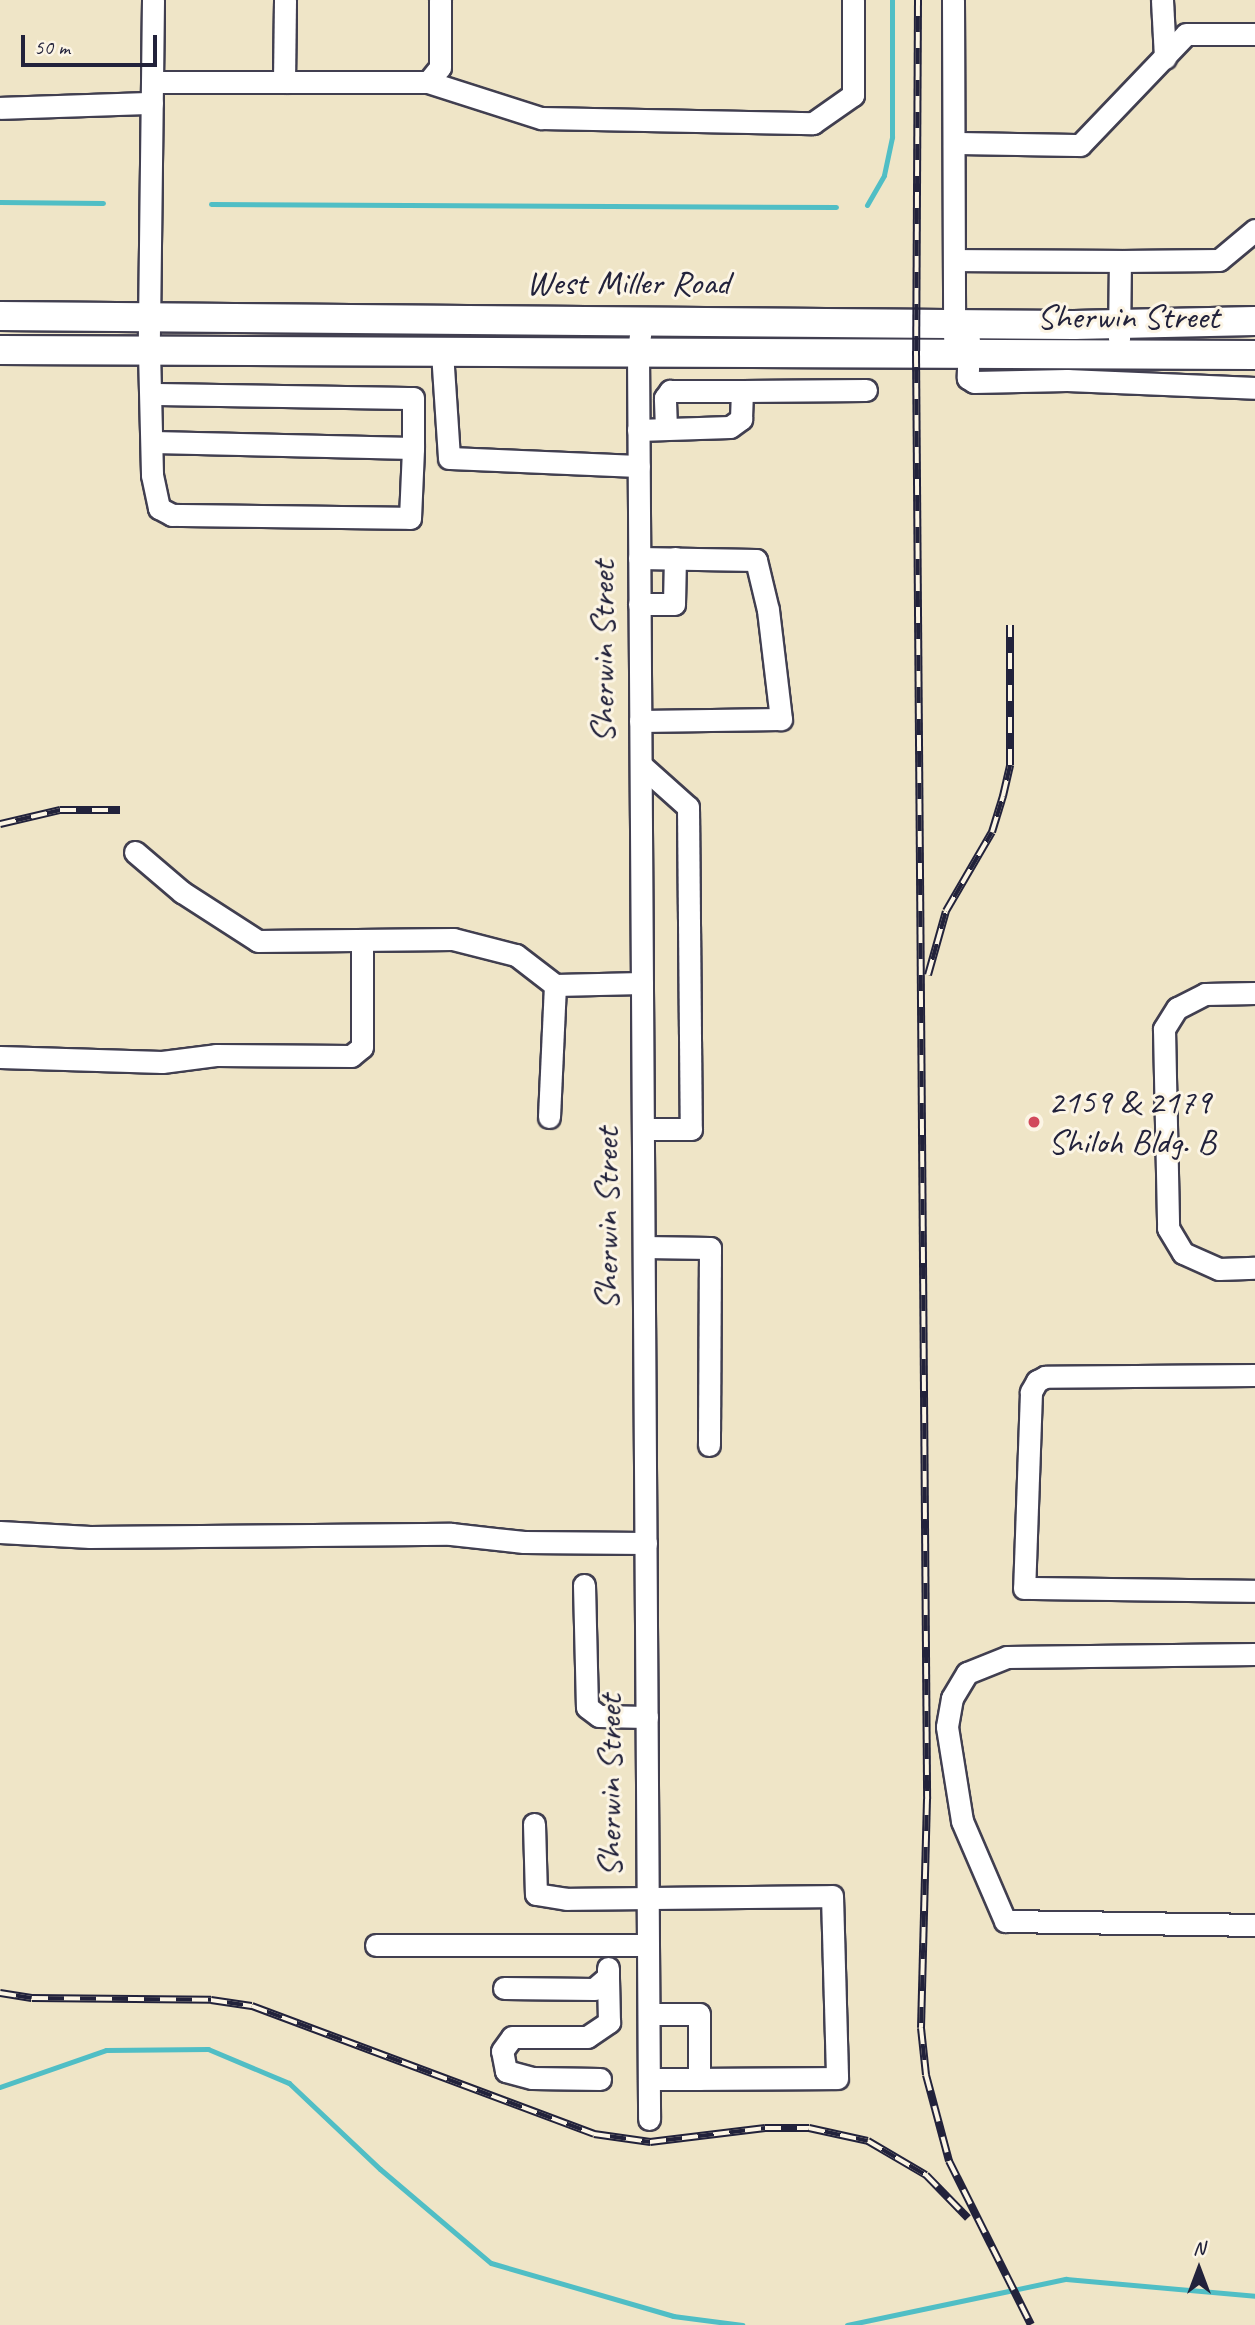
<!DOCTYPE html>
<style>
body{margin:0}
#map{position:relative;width:1255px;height:2325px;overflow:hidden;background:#efe5c7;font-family:Caveat,sans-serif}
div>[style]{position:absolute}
.stream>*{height:5px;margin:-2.5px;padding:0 2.5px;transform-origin:2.5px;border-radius:2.5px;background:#50bec5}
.roads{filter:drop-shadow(2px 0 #413f50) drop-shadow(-2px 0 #413f50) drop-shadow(0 2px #413f50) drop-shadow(0 -2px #413f50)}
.minor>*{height:21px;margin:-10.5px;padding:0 10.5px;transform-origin:10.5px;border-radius:10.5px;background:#fff}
.major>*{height:28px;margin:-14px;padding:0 14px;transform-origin:14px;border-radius:14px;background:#fff}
.rail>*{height:8px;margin-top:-4px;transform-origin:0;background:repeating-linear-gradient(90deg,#fcf5e5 0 16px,#22223b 0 32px);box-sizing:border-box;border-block:2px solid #22223b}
.dots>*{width:19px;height:19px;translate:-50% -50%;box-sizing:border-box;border:4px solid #fcf5e5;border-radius:50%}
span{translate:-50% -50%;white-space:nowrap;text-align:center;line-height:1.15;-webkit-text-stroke:6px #fcf5e5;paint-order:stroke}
.street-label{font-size:35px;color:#22223b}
.poi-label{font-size:35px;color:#22223b}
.left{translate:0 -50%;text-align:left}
.north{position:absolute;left:1164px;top:2234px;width:70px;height:70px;-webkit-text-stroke:5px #fcf5e5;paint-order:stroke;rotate:0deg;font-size:19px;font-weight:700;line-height:28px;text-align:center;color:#22223b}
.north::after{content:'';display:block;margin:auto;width:24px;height:32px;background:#22223b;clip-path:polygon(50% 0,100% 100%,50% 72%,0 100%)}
.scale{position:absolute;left:21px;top:35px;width:136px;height:32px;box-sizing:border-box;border:4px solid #22223b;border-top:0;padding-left:9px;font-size:21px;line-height:24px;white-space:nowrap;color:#22223b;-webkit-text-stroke:5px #fcf5e5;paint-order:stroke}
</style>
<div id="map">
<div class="stream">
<div style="left:0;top:202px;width:103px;rotate:0.6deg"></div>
<div style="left:211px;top:204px;width:625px;rotate:0.28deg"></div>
<div style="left:867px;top:205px;width:34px;rotate:-60deg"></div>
<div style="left:884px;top:175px;width:39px;rotate:-78deg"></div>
<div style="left:892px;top:137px;width:137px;rotate:-90deg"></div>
<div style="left:0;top:2087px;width:112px;rotate:-19.2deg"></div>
<div style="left:106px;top:2050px;width:102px;rotate:-0.6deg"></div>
<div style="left:208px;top:2049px;width:88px;rotate:22.8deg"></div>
<div style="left:289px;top:2083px;width:125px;rotate:43.4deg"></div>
<div style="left:380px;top:2169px;width:145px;rotate:40.3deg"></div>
<div style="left:491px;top:2263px;width:190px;rotate:16.2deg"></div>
<div style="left:673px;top:2316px;width:70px;rotate:7.4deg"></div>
<div style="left:847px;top:2325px;width:224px;rotate:-11.9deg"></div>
<div style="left:1066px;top:2279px;width:190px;rotate:5.1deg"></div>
</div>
<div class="roads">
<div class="minor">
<div style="left:153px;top:0;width:351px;rotate:90.7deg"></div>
<div style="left:149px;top:351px;width:124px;rotate:88.6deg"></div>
<div style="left:152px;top:475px;width:34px;rotate:78deg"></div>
<div style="left:159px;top:508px;width:15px;rotate:28deg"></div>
<div style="left:172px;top:515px;width:238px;rotate:0.7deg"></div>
<div style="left:410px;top:518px;width:70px;rotate:-87.5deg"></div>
<div style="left:953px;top:0;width:339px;rotate:89.8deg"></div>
<div style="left:1162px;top:0;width:58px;rotate:87deg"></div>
<div style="left:152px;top:82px;width:276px"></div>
<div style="left:428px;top:82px;width:19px;rotate:-51deg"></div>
<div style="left:440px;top:67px;width:67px;rotate:-90deg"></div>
<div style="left:284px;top:82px;width:82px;rotate:-89.3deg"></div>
<div style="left:428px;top:82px;width:119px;rotate:17.7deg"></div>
<div style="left:541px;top:118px;width:272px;rotate:1.1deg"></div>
<div style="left:813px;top:123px;width:49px;rotate:-35deg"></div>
<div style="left:853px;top:95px;width:95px;rotate:-90deg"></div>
<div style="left:0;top:108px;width:152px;rotate:-1.9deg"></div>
<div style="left:954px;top:143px;width:126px;rotate:0.9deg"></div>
<div style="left:1080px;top:145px;width:153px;rotate:-46.3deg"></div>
<div style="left:1186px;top:34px;width:69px"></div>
<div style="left:954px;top:260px;width:166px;rotate:0.3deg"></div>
<div style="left:642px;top:319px;width:33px;rotate:97deg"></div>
<div style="left:638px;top:352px;width:1767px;rotate:89.64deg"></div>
<div style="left:1119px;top:339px;width:78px;rotate:-89.3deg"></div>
<div style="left:1120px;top:261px;width:99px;rotate:-0.6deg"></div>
<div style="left:1219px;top:260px;width:47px;rotate:-39.8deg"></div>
<div style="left:969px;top:340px;width:38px;rotate:92deg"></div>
<div style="left:968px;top:378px;width:7px;rotate:34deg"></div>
<div style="left:974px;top:382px;width:93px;rotate:-1.2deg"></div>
<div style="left:1067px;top:380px;width:188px;rotate:2.4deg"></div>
<div style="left:442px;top:352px;width:106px;rotate:86.2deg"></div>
<div style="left:449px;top:458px;width:190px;rotate:2.4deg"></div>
<div style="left:152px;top:394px;width:261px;rotate:0.9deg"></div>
<div style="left:413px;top:398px;width:50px;rotate:90deg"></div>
<div style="left:413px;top:448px;width:260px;rotate:-178.7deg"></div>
<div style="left:666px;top:429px;width:31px;rotate:-92deg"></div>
<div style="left:665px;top:398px;width:9px;rotate:-54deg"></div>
<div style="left:670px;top:391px;width:72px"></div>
<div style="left:638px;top:430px;width:92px;rotate:-1.9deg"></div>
<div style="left:730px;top:427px;width:14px;rotate:-36deg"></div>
<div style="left:741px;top:419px;width:28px;rotate:-88deg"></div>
<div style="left:742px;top:391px;width:124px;rotate:-0.5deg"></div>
<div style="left:639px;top:558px;width:117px;rotate:1deg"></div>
<div style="left:756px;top:560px;width:51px;rotate:76.5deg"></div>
<div style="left:768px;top:610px;width:110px;rotate:83.2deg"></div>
<div style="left:781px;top:719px;width:141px;rotate:179.2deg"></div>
<div style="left:639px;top:604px;width:35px"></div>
<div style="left:674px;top:604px;width:46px;rotate:-88.8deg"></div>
<div style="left:641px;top:765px;width:63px;rotate:41.8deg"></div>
<div style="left:688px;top:807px;width:322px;rotate:89.5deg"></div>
<div style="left:691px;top:1129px;width:48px;rotate:180deg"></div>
<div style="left:135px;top:852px;width:62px;rotate:40.4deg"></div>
<div style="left:182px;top:892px;width:90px;rotate:32.8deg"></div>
<div style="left:258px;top:941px;width:195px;rotate:-0.6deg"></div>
<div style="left:453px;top:939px;width:65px;rotate:14.3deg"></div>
<div style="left:516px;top:955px;width:49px;rotate:37.6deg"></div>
<div style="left:555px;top:985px;width:87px;rotate:-1.3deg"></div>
<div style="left:1255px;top:993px;width:50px;rotate:178.9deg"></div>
<div style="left:1205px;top:994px;width:31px;rotate:153deg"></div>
<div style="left:1177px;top:1008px;width:25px;rotate:122deg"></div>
<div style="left:1164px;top:1029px;width:199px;rotate:88.8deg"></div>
<div style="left:1168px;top:1228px;width:29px;rotate:59deg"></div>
<div style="left:1183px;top:1253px;width:39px;rotate:24deg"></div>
<div style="left:1219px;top:1269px;width:36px;rotate:-2deg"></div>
<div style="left:0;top:1057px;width:162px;rotate:1.8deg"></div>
<div style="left:162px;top:1062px;width:54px;rotate:-7.4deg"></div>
<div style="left:216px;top:1055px;width:135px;rotate:0.4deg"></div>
<div style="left:351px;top:1056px;width:14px;rotate:-39deg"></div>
<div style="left:362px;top:1047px;width:107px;rotate:-90deg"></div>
<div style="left:549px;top:1117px;width:132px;rotate:-87.4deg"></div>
<div style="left:644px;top:1247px;width:66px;rotate:0.9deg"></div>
<div style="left:710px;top:1248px;width:197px;rotate:90.3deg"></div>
<div style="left:1255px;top:1375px;width:210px;rotate:179.5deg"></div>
<div style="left:1045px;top:1377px;width:9px;rotate:153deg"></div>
<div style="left:1037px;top:1381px;width:13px;rotate:119deg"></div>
<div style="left:1031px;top:1392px;width:196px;rotate:92deg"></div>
<div style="left:1024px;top:1588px;width:231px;rotate:0.7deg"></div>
<div style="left:0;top:1532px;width:90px;rotate:3.2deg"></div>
<div style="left:90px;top:1537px;width:361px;rotate:-0.5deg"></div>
<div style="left:451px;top:1534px;width:73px;rotate:6.3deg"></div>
<div style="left:524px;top:1542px;width:122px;rotate:0.5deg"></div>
<div style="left:584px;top:1585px;width:122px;rotate:88.6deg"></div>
<div style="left:587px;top:1707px;width:15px;rotate:37deg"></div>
<div style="left:599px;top:1716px;width:48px;rotate:1.2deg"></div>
<div style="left:1255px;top:1654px;width:248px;rotate:179.3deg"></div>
<div style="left:1007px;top:1657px;width:43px;rotate:158.2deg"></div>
<div style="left:967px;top:1673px;width:29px;rotate:121deg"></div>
<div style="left:952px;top:1698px;width:29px;rotate:100deg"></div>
<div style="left:947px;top:1727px;width:95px;rotate:80.9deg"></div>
<div style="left:962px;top:1821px;width:109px;rotate:66.7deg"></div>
<div style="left:1005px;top:1921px;width:250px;rotate:0.9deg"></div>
<div style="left:534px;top:1824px;width:70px;rotate:88.4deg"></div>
<div style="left:536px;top:1894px;width:31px;rotate:9deg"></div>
<div style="left:567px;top:1899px;width:265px;rotate:-0.6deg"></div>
<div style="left:832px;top:1896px;width:182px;rotate:88.4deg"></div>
<div style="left:837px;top:2078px;width:138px;rotate:179.6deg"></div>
<div style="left:376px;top:1945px;width:272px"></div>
<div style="left:504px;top:1988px;width:90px;rotate:0.6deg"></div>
<div style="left:594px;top:1989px;width:18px;rotate:-41deg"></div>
<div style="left:608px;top:1977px;width:9px;rotate:-90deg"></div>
<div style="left:649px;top:2014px;width:50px"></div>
<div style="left:699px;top:2014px;width:65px;rotate:90deg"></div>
<div style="left:699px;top:2079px;width:50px;rotate:180deg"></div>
<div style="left:600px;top:2079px;width:68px;rotate:-179.2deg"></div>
<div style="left:532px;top:2078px;width:27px;rotate:-165deg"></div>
<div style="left:506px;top:2071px;width:20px;rotate:-101deg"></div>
<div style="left:502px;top:2051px;width:17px;rotate:-54deg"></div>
<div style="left:512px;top:2037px;width:75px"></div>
<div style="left:587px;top:2037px;width:27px;rotate:-34deg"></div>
<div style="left:609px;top:2022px;width:45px;rotate:-91.3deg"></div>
</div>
<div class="major">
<div style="left:0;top:316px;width:1074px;rotate:0.48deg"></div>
<div style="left:1074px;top:325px;width:181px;rotate:-1.3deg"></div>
<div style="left:0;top:350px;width:1255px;rotate:0.23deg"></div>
</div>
</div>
<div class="rail">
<div style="left:918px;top:0;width:351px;rotate:90.3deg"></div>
<div style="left:916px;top:351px;width:1448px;rotate:89.56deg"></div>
<div style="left:927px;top:1799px;width:229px;rotate:91.5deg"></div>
<div style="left:921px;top:2028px;width:47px;rotate:83.9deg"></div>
<div style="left:926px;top:2075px;width:89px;rotate:75deg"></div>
<div style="left:949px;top:2161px;width:183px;rotate:63.4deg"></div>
<div style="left:0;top:824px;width:62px;rotate:-13.1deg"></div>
<div style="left:60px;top:810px;width:60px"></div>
<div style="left:928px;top:975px;width:66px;rotate:-74.3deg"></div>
<div style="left:946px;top:911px;width:91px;rotate:-59.8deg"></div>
<div style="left:992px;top:832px;width:38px;rotate:-73deg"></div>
<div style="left:1003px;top:796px;width:32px;rotate:-77deg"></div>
<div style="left:1010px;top:765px;width:140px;rotate:-90deg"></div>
<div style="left:0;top:1993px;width:32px;rotate:9deg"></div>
<div style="left:32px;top:1998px;width:179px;rotate:0.6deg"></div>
<div style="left:211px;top:2000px;width:41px;rotate:8.3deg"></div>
<div style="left:252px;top:2006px;width:365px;rotate:20.5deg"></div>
<div style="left:594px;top:2134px;width:57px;rotate:8.1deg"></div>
<div style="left:650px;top:2142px;width:116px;rotate:-6.9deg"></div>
<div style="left:765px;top:2128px;width:44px"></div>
<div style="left:809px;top:2128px;width:60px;rotate:12.4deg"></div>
<div style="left:868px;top:2141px;width:67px;rotate:30.4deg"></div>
<div style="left:926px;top:2175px;width:60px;rotate:45.7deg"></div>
</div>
<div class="dots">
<div style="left:1034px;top:1122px;background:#d1495b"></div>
</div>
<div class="street-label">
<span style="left:628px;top:283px">West Miller Road</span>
<span style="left:1128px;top:317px">Sherwin Street</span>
<span style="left:603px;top:652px;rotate:-90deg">Sherwin Street</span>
<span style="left:607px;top:1219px;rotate:-90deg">Sherwin Street</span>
<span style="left:610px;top:1786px;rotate:-90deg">Sherwin Street</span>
</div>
<div class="poi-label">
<span class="left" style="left:1048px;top:1122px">2159 &amp; 2179<br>Shiloh Bldg. B</span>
</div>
<div class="north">N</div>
<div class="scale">50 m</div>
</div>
